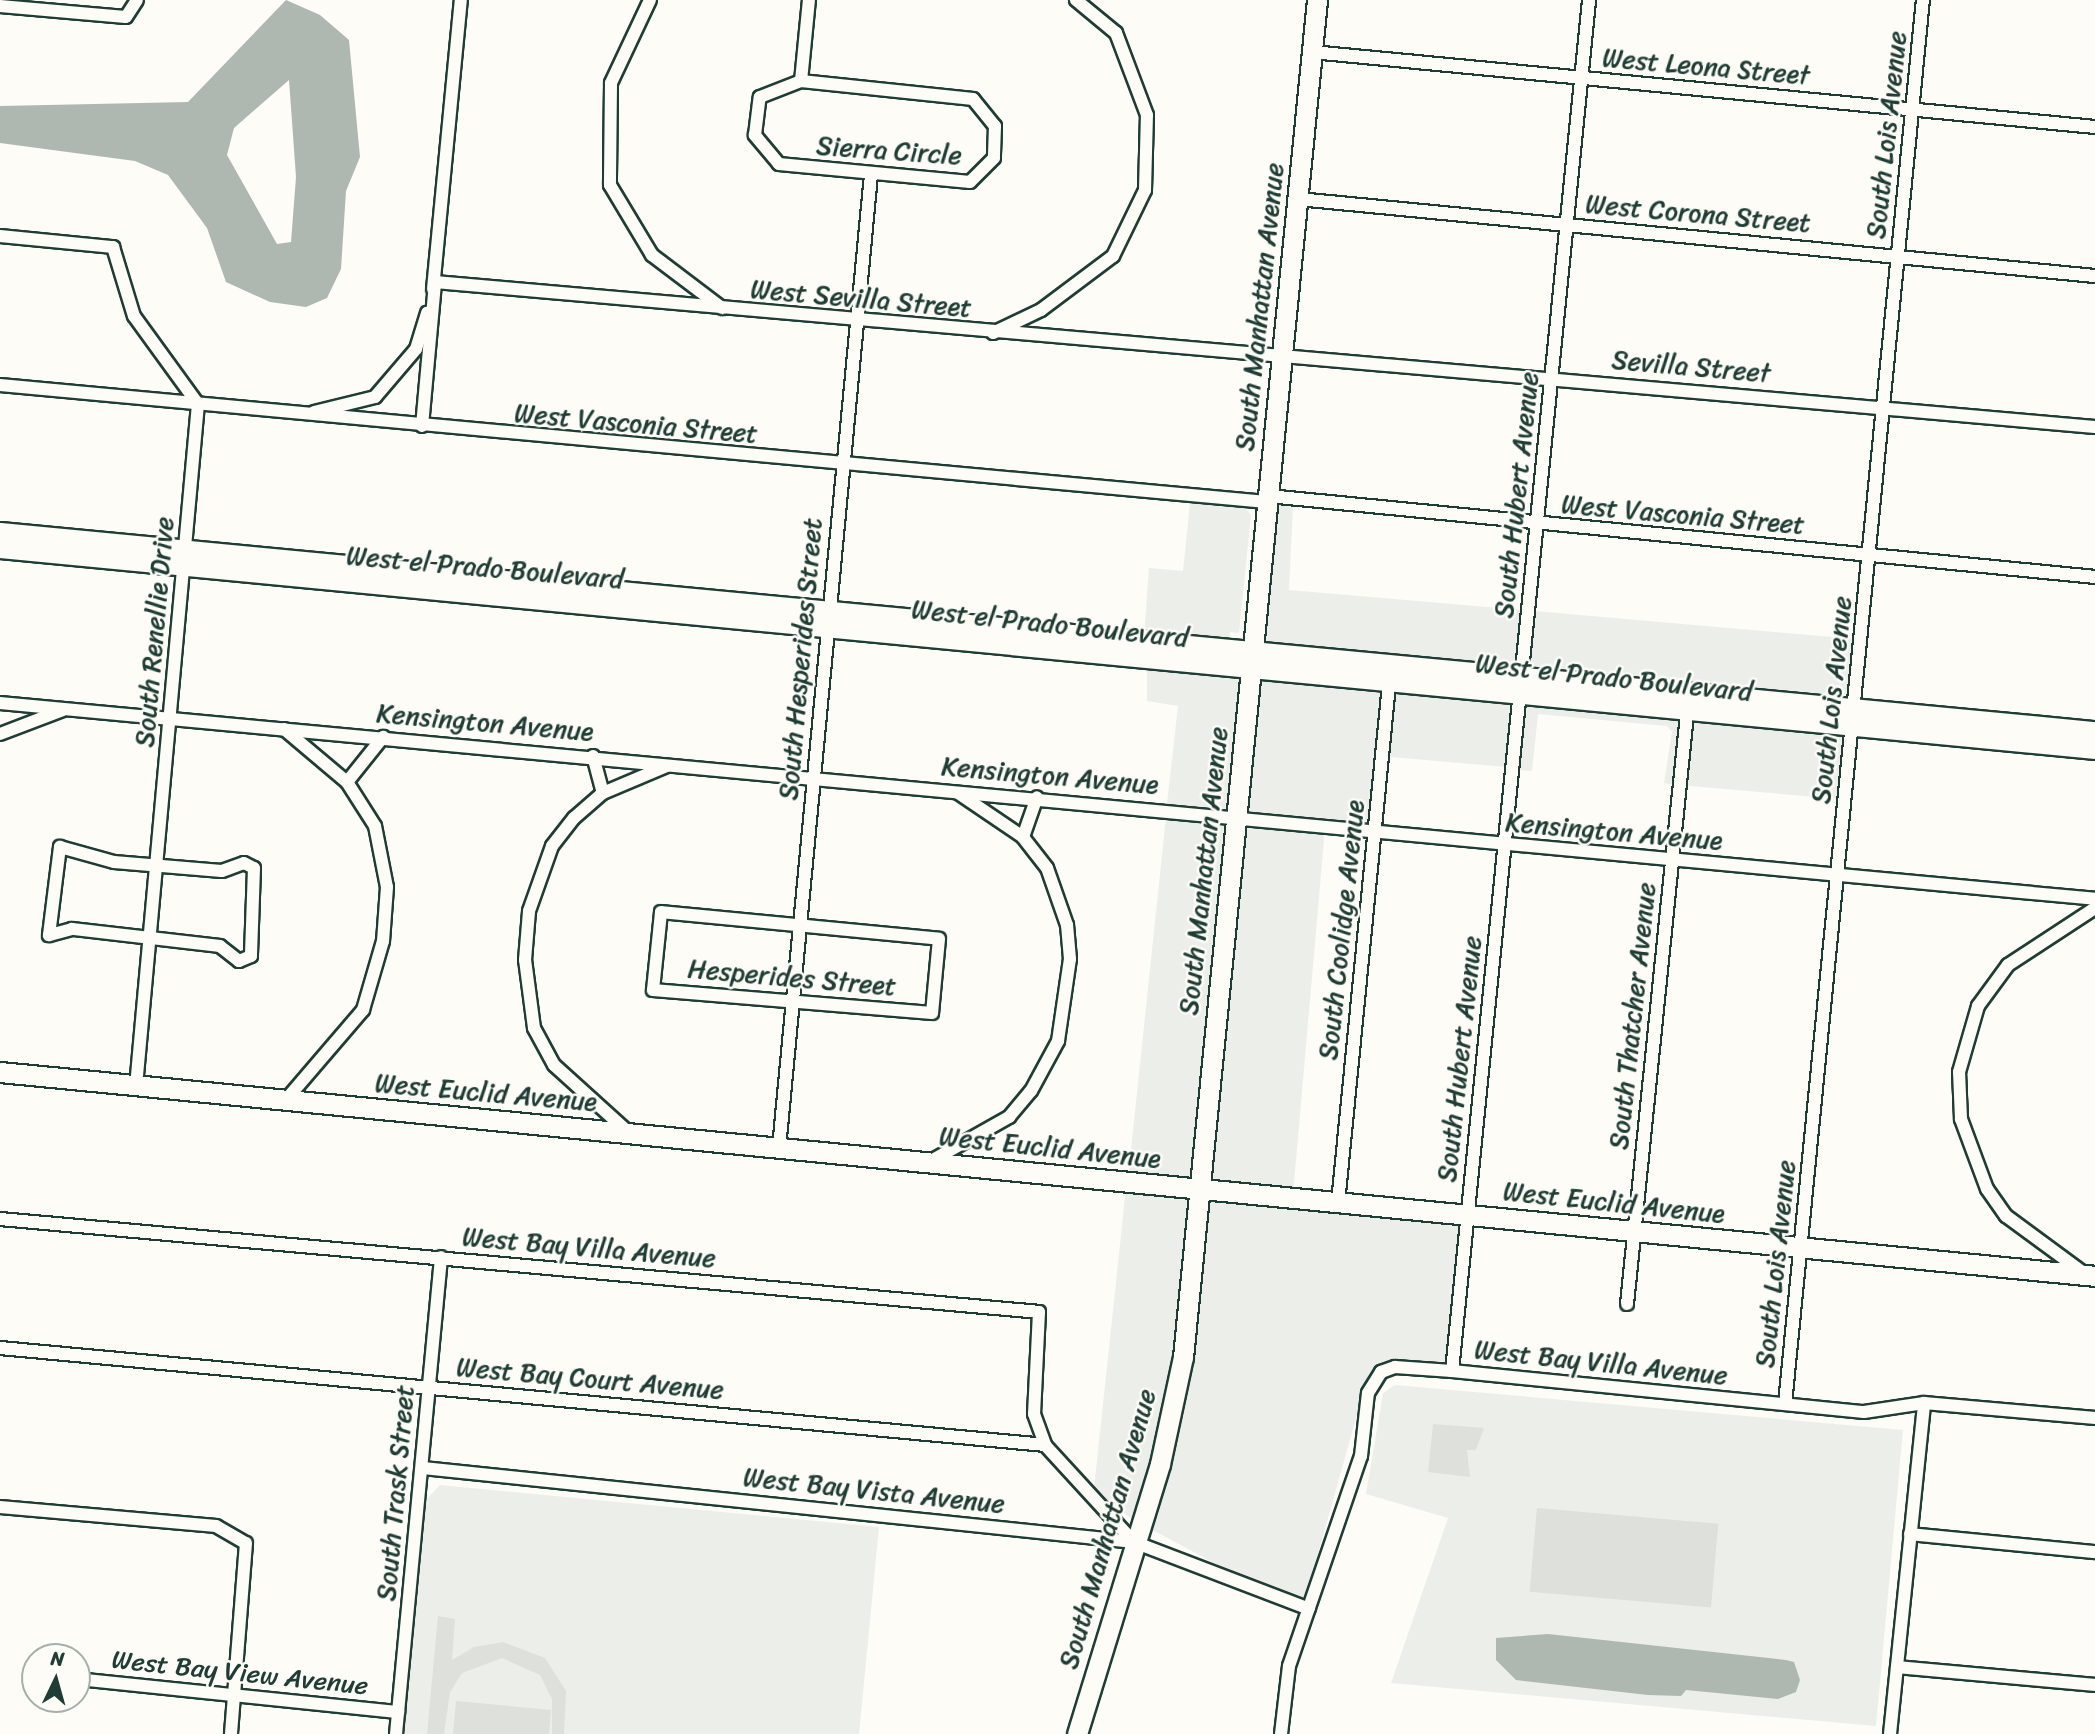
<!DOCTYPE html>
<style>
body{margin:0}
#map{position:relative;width:2095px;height:1734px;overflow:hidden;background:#fdfcf7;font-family:Sriracha,sans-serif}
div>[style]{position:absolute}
.built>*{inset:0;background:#eceee9;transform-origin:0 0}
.green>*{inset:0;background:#dde0db;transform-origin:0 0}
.water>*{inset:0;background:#aeb8b1}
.roads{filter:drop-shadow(2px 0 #1f3d34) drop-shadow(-2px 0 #1f3d34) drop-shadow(0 2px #1f3d34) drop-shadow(0 -2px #1f3d34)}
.street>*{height:12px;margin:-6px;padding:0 6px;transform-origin:6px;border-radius:6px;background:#fdfcf7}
.secondary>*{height:19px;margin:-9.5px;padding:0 9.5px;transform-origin:9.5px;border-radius:9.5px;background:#fdfcf7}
span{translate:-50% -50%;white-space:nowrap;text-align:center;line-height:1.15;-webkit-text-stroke:5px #fdfcf7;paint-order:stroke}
.street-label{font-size:26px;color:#1f3d34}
.north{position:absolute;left:21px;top:1643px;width:70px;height:70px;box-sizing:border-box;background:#fdfcf7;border:2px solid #a4b0a9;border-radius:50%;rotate:5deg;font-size:19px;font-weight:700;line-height:28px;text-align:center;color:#1f3d34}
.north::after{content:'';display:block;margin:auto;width:24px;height:32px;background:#1f3d34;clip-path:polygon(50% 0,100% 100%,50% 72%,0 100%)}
</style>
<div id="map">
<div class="built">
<div style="clip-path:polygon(1190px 502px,1245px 508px,1251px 515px,1239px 633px,1230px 632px,1229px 640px,1144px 637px,1149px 568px,1183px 571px)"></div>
<div style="clip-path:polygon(1273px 503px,1293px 505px,1289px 590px,1522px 610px,1517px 667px,1258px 643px)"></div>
<div style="left:1534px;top:611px;width:322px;height:57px;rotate:5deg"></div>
<div style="clip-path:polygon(1147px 667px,1243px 677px,1231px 811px,1167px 804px,1178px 706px,1147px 701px)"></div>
<div style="left:1254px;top:678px;width:129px;height:134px;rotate:5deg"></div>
<div style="left:1394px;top:690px;width:119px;height:67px;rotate:5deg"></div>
<div style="clip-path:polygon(1525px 701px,1681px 719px,1674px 785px,1664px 783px,1672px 732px,1667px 726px,1538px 714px,1532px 771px,1518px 770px)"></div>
<div style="left:1693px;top:720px;width:154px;height:66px;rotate:5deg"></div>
<div style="left:1166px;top:817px;width:64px;height:360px;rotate:6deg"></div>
<div style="left:1241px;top:825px;width:84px;height:360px;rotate:5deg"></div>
<div style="clip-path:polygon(1126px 1188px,1192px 1195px,1164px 1419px,1134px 1521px,1094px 1489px)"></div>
<div style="clip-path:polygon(1203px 1196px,1460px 1221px,1446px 1364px,1390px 1360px,1367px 1379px,1305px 1600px,1235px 1574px,1145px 1526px)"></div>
<div style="clip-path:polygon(1395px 1385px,1903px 1430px,1876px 1726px,1391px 1683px,1448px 1518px,1366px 1494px,1383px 1393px)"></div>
<div style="clip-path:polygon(440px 1485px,879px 1527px,859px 1734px,404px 1734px,426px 1500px)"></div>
</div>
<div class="green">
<div style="clip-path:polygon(1433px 1424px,1484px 1428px,1476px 1450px,1467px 1450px,1470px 1477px,1428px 1472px)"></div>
<div style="left:1537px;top:1508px;width:182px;height:84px;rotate:5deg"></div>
<div style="clip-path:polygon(438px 1616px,455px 1619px,452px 1660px,474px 1647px,503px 1642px,545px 1658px,566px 1691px,564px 1734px,552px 1734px,552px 1699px,540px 1675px,502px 1658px,462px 1673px,450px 1692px,444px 1734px,427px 1734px)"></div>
<div style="clip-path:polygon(456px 1701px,551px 1710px,549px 1734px,453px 1734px)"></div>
</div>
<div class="water">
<div style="clip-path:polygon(evenodd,286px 0,320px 15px,349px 40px,360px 157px,346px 191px,341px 269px,327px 298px,306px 307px,270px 302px,226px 282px,207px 228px,168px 175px,135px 161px,0 143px,0 106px,188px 102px,286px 0,289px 80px,296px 177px,291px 242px,277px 244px,227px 155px,234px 128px,289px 80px)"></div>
<div style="clip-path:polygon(1548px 1634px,1786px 1660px,1794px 1662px,1800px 1680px,1796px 1692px,1778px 1699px,1686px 1690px,1681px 1696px,1648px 1695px,1516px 1680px,1496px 1660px,1496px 1638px)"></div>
</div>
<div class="roads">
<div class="street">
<div style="left:650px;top:0;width:92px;rotate:115.2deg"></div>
<div style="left:611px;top:83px;width:102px;rotate:90.6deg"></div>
<div style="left:610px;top:185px;width:82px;rotate:59deg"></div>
<div style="left:652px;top:255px;width:88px;rotate:37.1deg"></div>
<div style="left:0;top:6px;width:126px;rotate:5deg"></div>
<div style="left:126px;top:17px;width:20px;rotate:-57deg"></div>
<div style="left:1312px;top:52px;width:787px;rotate:5.47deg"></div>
<div style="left:801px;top:81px;width:173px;rotate:6deg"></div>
<div style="left:973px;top:99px;width:35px;rotate:51deg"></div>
<div style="left:995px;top:126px;width:32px;rotate:92deg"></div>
<div style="left:994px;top:158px;width:34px;rotate:135deg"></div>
<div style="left:970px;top:182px;width:192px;rotate:-174.6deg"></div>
<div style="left:779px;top:164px;width:38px;rotate:-130deg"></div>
<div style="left:755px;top:135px;width:38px;rotate:-83deg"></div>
<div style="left:760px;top:97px;width:44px;rotate:-21.3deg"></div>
<div style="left:801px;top:81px;width:81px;rotate:-84.4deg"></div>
<div style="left:1298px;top:199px;width:801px;rotate:5.52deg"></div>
<div style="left:0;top:236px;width:114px;rotate:5.6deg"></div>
<div style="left:113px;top:247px;width:72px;rotate:73.1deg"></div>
<div style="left:134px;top:316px;width:109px;rotate:54deg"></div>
<div style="left:198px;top:404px;width:686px;rotate:95.19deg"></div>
<div style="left:433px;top:289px;width:290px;rotate:-84.5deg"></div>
<div style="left:993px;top:333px;width:53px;rotate:-25.6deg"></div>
<div style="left:1041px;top:310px;width:90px;rotate:-36.9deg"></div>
<div style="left:1113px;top:256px;width:73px;rotate:-64.1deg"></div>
<div style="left:1145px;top:190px;width:75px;rotate:-88.5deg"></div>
<div style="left:1147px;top:115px;width:88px;rotate:-110.7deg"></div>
<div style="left:1116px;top:33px;width:52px;rotate:-140.5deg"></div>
<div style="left:0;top:385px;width:1272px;rotate:5.28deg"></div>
<div style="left:314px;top:412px;width:63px;rotate:-13.8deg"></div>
<div style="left:375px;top:397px;width:63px;rotate:-49.5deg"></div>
<div style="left:416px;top:349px;width:38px;rotate:-73deg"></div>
<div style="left:422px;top:426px;width:145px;rotate:-84.8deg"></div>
<div style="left:435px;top:282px;width:1666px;rotate:4.99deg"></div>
<div style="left:1268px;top:496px;width:831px;rotate:5.59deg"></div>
<div style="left:0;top:703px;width:2104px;rotate:5.34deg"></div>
<div style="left:284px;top:729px;width:82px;rotate:40.1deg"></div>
<div style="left:347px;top:782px;width:52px;rotate:57.5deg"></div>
<div style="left:375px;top:826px;width:62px;rotate:78.9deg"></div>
<div style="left:387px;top:887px;width:54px;rotate:94.2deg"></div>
<div style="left:383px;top:941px;width:72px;rotate:106.2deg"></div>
<div style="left:363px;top:1010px;width:120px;rotate:130.6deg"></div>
<div style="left:0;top:734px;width:67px;rotate:-20.9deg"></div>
<div style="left:593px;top:756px;width:38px;rotate:75deg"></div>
<div style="left:347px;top:782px;width:58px;rotate:-51.3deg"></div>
<div style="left:1023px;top:837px;width:42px;rotate:-70.7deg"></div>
<div style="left:60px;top:847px;width:56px;rotate:15.5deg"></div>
<div style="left:114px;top:862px;width:108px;rotate:4.8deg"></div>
<div style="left:222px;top:871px;width:23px;rotate:-20deg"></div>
<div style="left:244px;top:863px;width:11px;rotate:27deg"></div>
<div style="left:254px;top:868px;width:88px;rotate:92deg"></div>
<div style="left:251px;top:956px;width:13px;rotate:157deg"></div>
<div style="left:239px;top:961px;width:24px;rotate:-142deg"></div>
<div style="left:220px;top:946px;width:149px;rotate:-173.4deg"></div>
<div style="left:72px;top:929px;width:24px;rotate:165deg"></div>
<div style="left:49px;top:935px;width:89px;rotate:-82.9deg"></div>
<div style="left:661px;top:912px;width:279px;rotate:5.5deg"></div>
<div style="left:939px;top:939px;width:74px;rotate:95.4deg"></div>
<div style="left:932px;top:1013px;width:280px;rotate:-175.3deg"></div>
<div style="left:653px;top:990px;width:78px;rotate:-84.1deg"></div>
<div style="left:627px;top:1131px;width:98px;rotate:-137.9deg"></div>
<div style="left:554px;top:1065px;width:42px;rotate:-118.4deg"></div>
<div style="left:534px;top:1028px;width:69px;rotate:-97.5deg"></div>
<div style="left:525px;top:960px;width:49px;rotate:-85.3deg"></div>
<div style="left:529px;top:911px;width:69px;rotate:-70.5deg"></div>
<div style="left:552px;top:846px;width:36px;rotate:-52deg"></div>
<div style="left:574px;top:818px;width:38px;rotate:-41deg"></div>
<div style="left:603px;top:793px;width:69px;rotate:-22.9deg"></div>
<div style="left:779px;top:1148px;width:978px;rotate:-84.6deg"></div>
<div style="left:931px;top:1161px;width:90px;rotate:-29.4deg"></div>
<div style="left:1009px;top:1117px;width:34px;rotate:-50deg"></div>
<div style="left:1031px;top:1091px;width:57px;rotate:-61.6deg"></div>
<div style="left:1058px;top:1041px;width:83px;rotate:-81.7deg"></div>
<div style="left:1070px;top:959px;width:34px;rotate:-95deg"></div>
<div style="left:1067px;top:925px;width:60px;rotate:-109.3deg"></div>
<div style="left:1047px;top:868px;width:39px;rotate:-128deg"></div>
<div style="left:1023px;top:837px;width:78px;rotate:-145.9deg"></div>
<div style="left:1338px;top:1203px;width:531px;rotate:-84.38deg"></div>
<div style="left:0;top:1219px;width:1043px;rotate:5.11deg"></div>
<div style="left:1039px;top:1312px;width:102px;rotate:92.8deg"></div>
<div style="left:1034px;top:1414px;width:33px;rotate:70deg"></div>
<div style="left:2081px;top:1271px;width:93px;rotate:-143.7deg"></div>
<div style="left:2006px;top:1216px;width:33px;rotate:-125deg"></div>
<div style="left:1987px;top:1189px;width:75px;rotate:-110.4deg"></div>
<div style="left:1961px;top:1119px;width:47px;rotate:-92.4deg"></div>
<div style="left:1959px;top:1072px;width:69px;rotate:-73.9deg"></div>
<div style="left:1978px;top:1006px;width:51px;rotate:-53.8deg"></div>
<div style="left:2008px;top:965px;width:104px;rotate:-33.2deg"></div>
<div style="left:1627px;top:1304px;width:602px;rotate:-84.19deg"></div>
<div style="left:0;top:1348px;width:1049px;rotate:5.3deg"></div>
<div style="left:1045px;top:1445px;width:132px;rotate:47.5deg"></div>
<div style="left:1452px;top:1371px;width:1378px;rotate:-84.29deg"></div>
<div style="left:1785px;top:1404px;width:1411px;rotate:-84.39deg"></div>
<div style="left:423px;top:1468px;width:715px;rotate:5.94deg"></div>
<div style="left:1134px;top:1542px;width:187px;rotate:20.9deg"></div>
<div style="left:0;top:1507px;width:217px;rotate:5deg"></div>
<div style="left:216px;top:1526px;width:34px;rotate:30deg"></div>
<div style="left:246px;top:1543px;width:192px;rotate:94.5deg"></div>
<div style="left:1910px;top:1534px;width:186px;rotate:5.6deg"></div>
<div style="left:1897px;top:1667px;width:199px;rotate:5.2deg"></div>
<div style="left:77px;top:1679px;width:323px;rotate:5.9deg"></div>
<div style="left:396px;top:1734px;width:479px;rotate:-84.6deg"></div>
<div style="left:1281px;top:1734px;width:68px;rotate:-83.3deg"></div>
<div style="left:1289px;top:1666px;width:222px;rotate:-71.1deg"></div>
<div style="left:1361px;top:1456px;width:63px;rotate:-83.7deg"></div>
<div style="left:1368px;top:1393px;width:25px;rotate:-58deg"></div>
<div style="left:1381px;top:1372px;width:15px;rotate:-20deg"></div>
<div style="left:1395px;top:1367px;width:57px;rotate:4deg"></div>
<div style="left:1452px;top:1371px;width:414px;rotate:5.7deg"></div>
<div style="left:1864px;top:1412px;width:61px;rotate:-8.5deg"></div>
<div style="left:1924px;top:1403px;width:172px;rotate:5deg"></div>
<div style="left:1890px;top:1734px;width:333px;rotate:-84.1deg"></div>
</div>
<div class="secondary">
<div style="left:0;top:532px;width:2104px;rotate:5.43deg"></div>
<div style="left:0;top:548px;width:2105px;rotate:5.48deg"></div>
<div style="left:0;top:1072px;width:2105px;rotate:5.56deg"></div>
<div style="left:1077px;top:1734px;width:282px;rotate:-72.9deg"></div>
<div style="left:1160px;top:1464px;width:109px;rotate:-77.9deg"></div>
<div style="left:1183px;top:1357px;width:1364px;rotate:-84.36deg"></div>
</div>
</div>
<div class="street-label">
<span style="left:1706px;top:67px;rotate:5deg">West Leona Street</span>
<span style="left:1887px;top:135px;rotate:-84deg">South Lois Avenue</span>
<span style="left:889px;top:151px;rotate:4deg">Sierra Circle</span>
<span style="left:1698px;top:214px;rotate:5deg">West Corona Street</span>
<span style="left:861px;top:299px;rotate:5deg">West Sevilla Street</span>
<span style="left:1260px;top:307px;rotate:-84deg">South Manhattan Avenue</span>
<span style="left:1691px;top:367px;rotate:5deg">Sevilla Street</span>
<span style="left:636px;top:424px;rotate:5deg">West Vasconia Street</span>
<span style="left:1517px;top:495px;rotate:-84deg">South Hubert Avenue</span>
<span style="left:1683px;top:515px;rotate:5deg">West Vasconia Street</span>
<span style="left:485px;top:568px;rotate:5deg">West el Prado Boulevard</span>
<span style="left:1050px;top:624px;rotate:6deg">West el Prado Boulevard</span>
<span style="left:155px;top:632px;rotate:-85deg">South Renellie Drive</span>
<span style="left:801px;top:659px;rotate:-85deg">South Hesperides Street</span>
<span style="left:1614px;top:678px;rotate:6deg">West el Prado Boulevard</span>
<span style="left:1832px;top:700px;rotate:-84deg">South Lois Avenue</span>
<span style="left:485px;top:723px;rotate:5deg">Kensington Avenue</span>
<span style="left:1050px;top:776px;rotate:5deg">Kensington Avenue</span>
<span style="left:1614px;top:832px;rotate:5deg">Kensington Avenue</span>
<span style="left:1204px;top:871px;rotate:-84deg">South Manhattan Avenue</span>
<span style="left:1342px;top:930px;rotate:-84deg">South Coolidge Avenue</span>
<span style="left:792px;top:978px;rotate:5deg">Hesperides Street</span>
<span style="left:1633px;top:1016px;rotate:-84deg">South Thatcher Avenue</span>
<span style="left:1460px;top:1059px;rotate:-84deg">South Hubert Avenue</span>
<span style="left:486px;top:1093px;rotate:5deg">West Euclid Avenue</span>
<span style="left:1050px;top:1148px;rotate:6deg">West Euclid Avenue</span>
<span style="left:1614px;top:1203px;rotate:6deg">West Euclid Avenue</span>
<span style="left:589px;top:1248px;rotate:5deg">West Bay Villa Avenue</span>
<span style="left:1776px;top:1264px;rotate:-84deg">South Lois Avenue</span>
<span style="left:1601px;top:1363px;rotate:6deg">West Bay Villa Avenue</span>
<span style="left:590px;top:1379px;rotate:5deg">West Bay Court Avenue</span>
<span style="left:874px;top:1491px;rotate:6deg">West Bay Vista Avenue</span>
<span style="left:396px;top:1493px;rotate:-85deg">South Trask Street</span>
<span style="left:1108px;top:1529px;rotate:-74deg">South Manhattan Avenue</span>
<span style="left:240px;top:1673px;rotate:6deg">West Bay View Avenue</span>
</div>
<div class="north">N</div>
</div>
